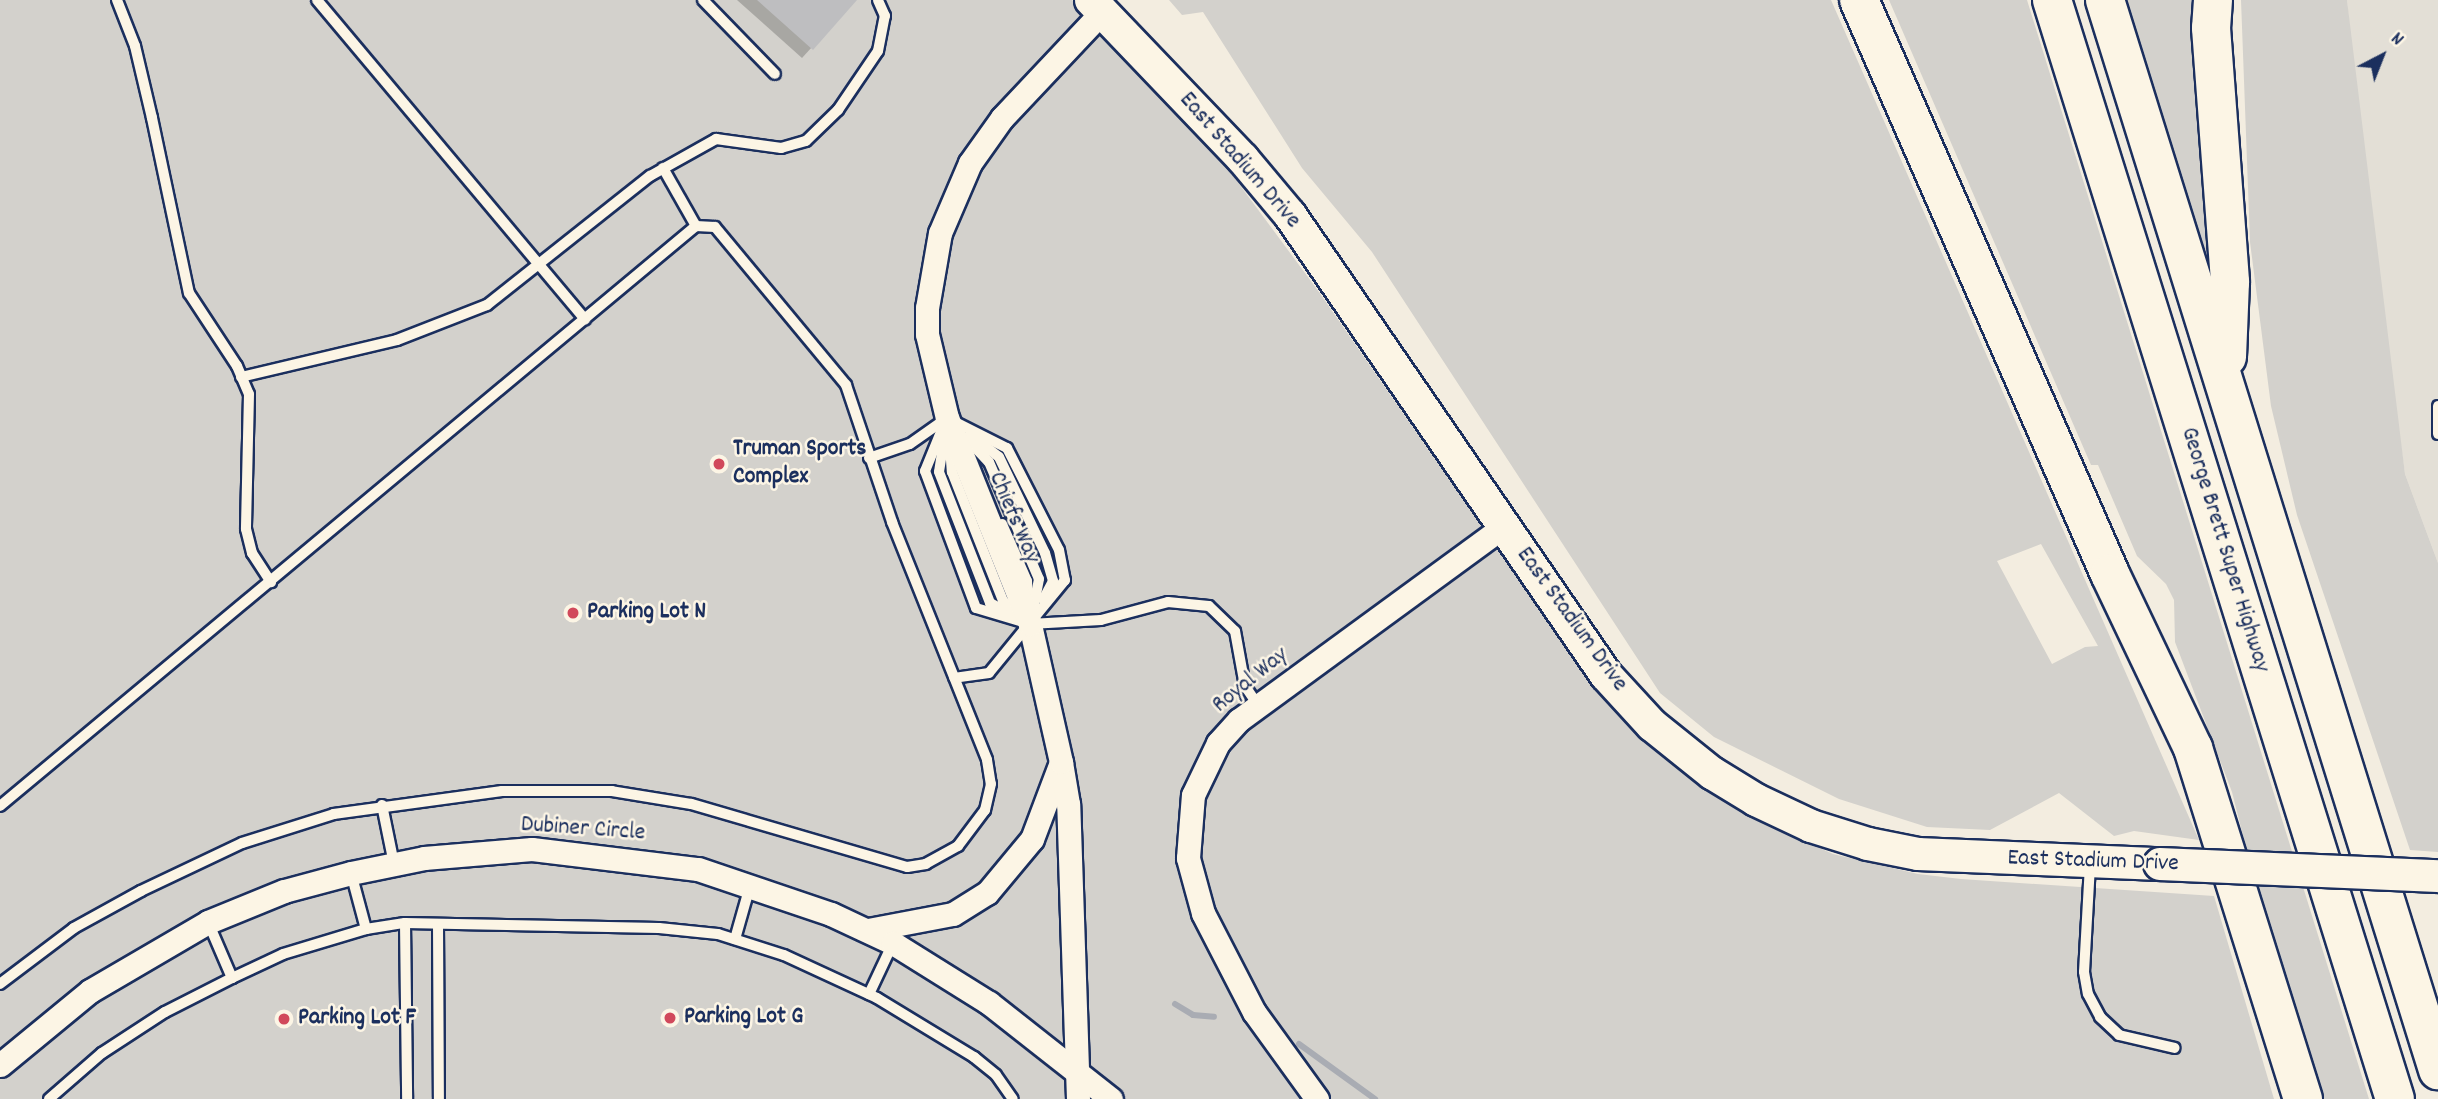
<!DOCTYPE html>
<style>
body{margin:0}
#map{position:relative;width:2438px;height:1099px;overflow:hidden;background:#f3ede0;font-family:Dekko,sans-serif}
div>[style]{position:absolute}
.built>*{inset:0;background:#e3dfd6}
.green>*{inset:0;background:#d3d1cc}
.shadow>*{inset:0;background:#0003}
.stream>*{height:6px;margin:-3px;padding:0 3px;transform-origin:3px;border-radius:3px;background:#a9acb3}
.building>*{inset:0;background:#bebec0}
.roads{filter:drop-shadow(2px 0 #1b2f5e) drop-shadow(-2px 0 #1b2f5e) drop-shadow(0 2px #1b2f5e) drop-shadow(0 -2px #1b2f5e)}
.service>*{height:10px;margin:-5px;padding:0 5px;transform-origin:5px;border-radius:5px;background:#fcf5e5}
.minor>*{height:23px;margin:-11.5px;padding:0 11.5px;transform-origin:11.5px;border-radius:11.5px;background:#fcf5e5}
.secondary>*{height:32px;margin:-16px;padding:0 16px;transform-origin:16px;border-radius:16px;background:#fcf5e5}
.motorway>*{height:38px;margin:-19px;padding:0 19px;transform-origin:19px;border-radius:19px;background:#fcf5e5}
.bridges{filter:drop-shadow(2px 0 #1b2f5e) drop-shadow(-2px 0 #1b2f5e) drop-shadow(0 2px #1b2f5e) drop-shadow(0 -2px #1b2f5e)}
.secondary-bridge>*{height:32px;margin:-16px;padding:0 16px;transform-origin:16px;border-radius:16px;background:#fcf5e5}
.dots>*{width:19px;height:19px;translate:-50% -50%;box-sizing:border-box;border:4px solid #fcf5e5;border-radius:50%}
span{translate:-50% -50%;white-space:nowrap;text-align:center;line-height:1.15;-webkit-text-stroke:5px #fcf5e5;paint-order:stroke}
.street-label{font-size:24px;color:#1b2f5e}
.poi-label{font-size:24px;color:#1b2f5e;font-weight:700}
.left{translate:0 -50%;text-align:left}
.north{position:absolute;left:2347px;top:21px;width:70px;height:70px;-webkit-text-stroke:5px #fcf5e5;paint-order:stroke;rotate:42deg;font-size:19px;font-weight:700;line-height:28px;text-align:center;color:#1b2f5e}
.north::after{content:'';display:block;margin:auto;width:24px;height:32px;background:#1b2f5e;clip-path:polygon(50% 0,100% 100%,50% 72%,0 100%)}
</style>
<div id="map">
<div class="built">
<div style="clip-path:polygon(2347px 0,2438px 0,2438px 563px,2405px 474px,2366px 202px)"></div>
</div>
<div class="green">
<div style="clip-path:polygon(0 0,1072px 0,1219px 157px,1319px 292px,1557px 635px,1626px 720px,1675px 765px,1742px 813px,1833px 854px,1918px 874px,1961px 879px,2214px 896px,2274px 1099px,0 1099px)"></div>
<div style="clip-path:polygon(evenodd,1169px 0,1831px 0,2199px 840px,2134px 831px,2114px 836px,2059px 793px,1990px 830px,1927px 827px,1839px 799px,1714px 737px,1660px 693px,1372px 252px,1302px 168px,1203px 12px,1182px 15px,1169px 0,2041px 544px,2098px 646px,2085px 647px,2052px 664px,1997px 561px,2041px 544px)"></div>
<div style="clip-path:polygon(1889px 0,2027px 0,2369px 1099px,2321px 1099px,2258px 895px,2232px 792px,2175px 642px,2174px 600px,2166px 584px,2137px 556px,2098px 465px,2091px 465px)"></div>
<div style="clip-path:polygon(2127px 0,2199px 0,2208px 248px,2204px 250px,2167px 143px)"></div>
<div style="clip-path:polygon(2241px 0,2347px 0,2405px 474px,2438px 563px,2438px 852px,2410px 850px,2297px 515px,2271px 406px,2250px 242px)"></div>
</div>
<div class="shadow">
<div style="clip-path:polygon(737px 0,855px 0,802px 58px)"></div>
</div>
<div class="stream">
<div style="left:1175px;top:1004px;width:21px;rotate:31deg"></div>
<div style="left:1193px;top:1015px;width:21px;rotate:5deg"></div>
<div style="left:1299px;top:1044px;width:94px;rotate:35.9deg"></div>
</div>
<div class="building">
<div style="clip-path:polygon(757px 0,857px 0,813px 50px)"></div>
</div>
<div class="roads">
<div class="service">
<div style="left:117px;top:0;width:49px;rotate:68.6deg"></div>
<div style="left:135px;top:46px;width:74px;rotate:76.7deg"></div>
<div style="left:152px;top:118px;width:179px;rotate:78.1deg"></div>
<div style="left:189px;top:293px;width:87px;rotate:56.7deg"></div>
<div style="left:237px;top:366px;width:30px;rotate:67deg"></div>
<div style="left:249px;top:394px;width:135px;rotate:91.3deg"></div>
<div style="left:246px;top:529px;width:25px;rotate:76deg"></div>
<div style="left:252px;top:553px;width:35px;rotate:57deg"></div>
<div style="left:317px;top:0;width:417px;rotate:50deg"></div>
<div style="left:703px;top:0;width:103px;rotate:45.8deg"></div>
<div style="left:663px;top:168px;width:67px;rotate:60.4deg"></div>
<div style="left:241px;top:377px;width:160px;rotate:-13.3deg"></div>
<div style="left:397px;top:340px;width:97px;rotate:-21.3deg"></div>
<div style="left:487px;top:305px;width:208px;rotate:-38.4deg"></div>
<div style="left:650px;top:176px;width:76px;rotate:-29.3deg"></div>
<div style="left:716px;top:139px;width:66px;rotate:7.9deg"></div>
<div style="left:781px;top:148px;width:26px;rotate:-16deg"></div>
<div style="left:806px;top:141px;width:45px;rotate:-44.1deg"></div>
<div style="left:838px;top:110px;width:71px;rotate:-55.9deg"></div>
<div style="left:878px;top:51px;width:36px;rotate:-79deg"></div>
<div style="left:885px;top:16px;width:17px;rotate:-114deg"></div>
<div style="left:2438px;top:406px;width:28px;rotate:90deg"></div>
<div style="left:949px;top:419px;width:65px;rotate:26.6deg"></div>
<div style="left:1007px;top:448px;width:114px;rotate:63deg"></div>
<div style="left:1059px;top:550px;width:31px;rotate:79deg"></div>
<div style="left:1065px;top:580px;width:120px;rotate:129.3deg"></div>
<div style="left:989px;top:673px;width:35px;rotate:172deg"></div>
<div style="left:945px;top:422px;width:53px;rotate:112.2deg"></div>
<div style="left:925px;top:471px;width:146px;rotate:69.6deg"></div>
<div style="left:976px;top:608px;width:56px;rotate:16.5deg"></div>
<div style="left:1030px;top:624px;width:71px;rotate:-3.2deg"></div>
<div style="left:1101px;top:620px;width:69px;rotate:-15deg"></div>
<div style="left:1168px;top:602px;width:41px;rotate:5.6deg"></div>
<div style="left:1209px;top:606px;width:36px;rotate:44deg"></div>
<div style="left:1235px;top:631px;width:56px;rotate:79.7deg"></div>
<div style="left:1245px;top:686px;width:23px;rotate:56deg"></div>
<div style="left:945px;top:434px;width:38px;rotate:99deg"></div>
<div style="left:939px;top:472px;width:141px;rotate:68.7deg"></div>
<div style="left:990px;top:603px;width:21px;rotate:28deg"></div>
<div style="left:970px;top:435px;width:36px;rotate:37deg"></div>
<div style="left:999px;top:457px;width:106px;rotate:64.4deg"></div>
<div style="left:1045px;top:553px;width:29px;rotate:74deg"></div>
<div style="left:1053px;top:581px;width:21px;rotate:118deg"></div>
<div style="left:971px;top:443px;width:26px;rotate:47deg"></div>
<div style="left:989px;top:462px;width:127px;rotate:66.9deg"></div>
<div style="left:1039px;top:579px;width:37px;rotate:101deg"></div>
<div style="left:950px;top:446px;width:26px;rotate:86deg"></div>
<div style="left:952px;top:472px;width:139px;rotate:68.4deg"></div>
<div style="left:1003px;top:601px;width:16px;rotate:40deg"></div>
<div style="left:869px;top:458px;width:43px;rotate:-18.9deg"></div>
<div style="left:910px;top:444px;width:45px;rotate:-35.1deg"></div>
<div style="left:1002px;top:524px;width:62px;rotate:66.3deg"></div>
<div style="left:1027px;top:581px;width:20px;rotate:87deg"></div>
<div style="left:382px;top:805px;width:60px;rotate:78.5deg"></div>
<div style="left:0;top:806px;width:906px;rotate:-39.81deg"></div>
<div style="left:696px;top:226px;width:19px;rotate:3deg"></div>
<div style="left:715px;top:227px;width:205px;rotate:50.3deg"></div>
<div style="left:846px;top:385px;width:145px;rotate:71.4deg"></div>
<div style="left:892px;top:522px;width:256px;rotate:68.2deg"></div>
<div style="left:987px;top:760px;width:24px;rotate:81deg"></div>
<div style="left:991px;top:784px;width:27px;rotate:103deg"></div>
<div style="left:985px;top:810px;width:45px;rotate:126.9deg"></div>
<div style="left:958px;top:846px;width:37px;rotate:151deg"></div>
<div style="left:926px;top:864px;width:19px;rotate:171deg"></div>
<div style="left:907px;top:867px;width:225px;rotate:-163.7deg"></div>
<div style="left:691px;top:804px;width:80px;rotate:-170.7deg"></div>
<div style="left:612px;top:791px;width:110px;rotate:180deg"></div>
<div style="left:502px;top:791px;width:170px;rotate:172.2deg"></div>
<div style="left:334px;top:814px;width:96px;rotate:162.5deg"></div>
<div style="left:242px;top:843px;width:112px;rotate:154.6deg"></div>
<div style="left:141px;top:891px;width:77px;rotate:151.1deg"></div>
<div style="left:74px;top:928px;width:93px;rotate:142.9deg"></div>
<div style="left:2090px;top:865px;width:107px;rotate:93.2deg"></div>
<div style="left:2084px;top:972px;width:22px;rotate:80deg"></div>
<div style="left:2088px;top:994px;width:26px;rotate:62deg"></div>
<div style="left:2100px;top:1017px;width:26px;rotate:43deg"></div>
<div style="left:2119px;top:1035px;width:57px;rotate:13.1deg"></div>
<div style="left:351px;top:873px;width:58px;rotate:75deg"></div>
<div style="left:208px;top:922px;width:61px;rotate:66.8deg"></div>
<div style="left:405px;top:923px;width:176px;rotate:89.3deg"></div>
<div style="left:438px;top:924px;width:175px;rotate:89.7deg"></div>
<div style="left:735px;top:939px;width:55px;rotate:-74.2deg"></div>
<div style="left:869px;top:994px;width:56px;rotate:-64.8deg"></div>
<div style="left:49px;top:1099px;width:70px;rotate:-41deg"></div>
<div style="left:102px;top:1053px;width:75px;rotate:-33.1deg"></div>
<div style="left:165px;top:1012px;width:75px;rotate:-26.9deg"></div>
<div style="left:232px;top:978px;width:56px;rotate:-25.2deg"></div>
<div style="left:283px;top:954px;width:87px;rotate:-16.8deg"></div>
<div style="left:366px;top:929px;width:39px;rotate:-9deg"></div>
<div style="left:405px;top:923px;width:254px;rotate:1.1deg"></div>
<div style="left:659px;top:928px;width:59px;rotate:5.8deg"></div>
<div style="left:718px;top:934px;width:69px;rotate:17.7deg"></div>
<div style="left:784px;top:955px;width:102px;rotate:24.8deg"></div>
<div style="left:877px;top:998px;width:114px;rotate:31.3deg"></div>
<div style="left:974px;top:1057px;width:28px;rotate:39deg"></div>
<div style="left:996px;top:1075px;width:29px;rotate:55deg"></div>
</div>
<div class="minor">
<div style="left:868px;top:930px;width:86px;rotate:-10.7deg"></div>
<div style="left:953px;top:914px;width:40px;rotate:-32deg"></div>
<div style="left:987px;top:893px;width:70px;rotate:-50.2deg"></div>
<div style="left:1032px;top:839px;width:79px;rotate:-69.3deg"></div>
<div style="left:0;top:1065px;width:117px;rotate:-39.4deg"></div>
<div style="left:90px;top:991px;width:137px;rotate:-30.3deg"></div>
<div style="left:208px;top:922px;width:82px;rotate:-22.2deg"></div>
<div style="left:284px;top:891px;width:69px;rotate:-15deg"></div>
<div style="left:351px;top:873px;width:75px;rotate:-11.6deg"></div>
<div style="left:424px;top:858px;width:108px;rotate:-4.8deg"></div>
<div style="left:532px;top:849px;width:167px;rotate:6.9deg"></div>
<div style="left:698px;top:869px;width:140px;rotate:18.7deg"></div>
<div style="left:831px;top:914px;width:68px;rotate:25.1deg"></div>
<div style="left:893px;top:943px;width:113px;rotate:32deg"></div>
<div style="left:989px;top:1003px;width:155px;rotate:38.2deg"></div>
<div style="left:1078px;top:1099px;width:295px;rotate:-91.9deg"></div>
<div style="left:1068px;top:804px;width:43px;rotate:-99.5deg"></div>
<div style="left:1061px;top:762px;width:141px;rotate:-102.7deg"></div>
<div style="left:1030px;top:624px;width:222px;rotate:-111.9deg"></div>
<div style="left:947px;top:418px;width:86px;rotate:-103.4deg"></div>
<div style="left:927px;top:334px;width:26px;rotate:-90deg"></div>
<div style="left:927px;top:308px;width:76px;rotate:-80.2deg"></div>
<div style="left:940px;top:233px;width:76px;rotate:-66.8deg"></div>
<div style="left:970px;top:163px;width:55px;rotate:-54.6deg"></div>
<div style="left:1002px;top:118px;width:146px;rotate:-46.7deg"></div>
<div style="left:1317px;top:1099px;width:107px;rotate:-125.9deg"></div>
<div style="left:1254px;top:1012px;width:111px;rotate:-117.3deg"></div>
<div style="left:1203px;top:913px;width:57px;rotate:-105.3deg"></div>
<div style="left:1188px;top:858px;width:63px;rotate:-85.5deg"></div>
<div style="left:1193px;top:795px;width:58px;rotate:-64.3deg"></div>
<div style="left:1218px;top:743px;width:31px;rotate:-48deg"></div>
<div style="left:1239px;top:720px;width:328px;rotate:-36.2deg"></div>
</div>
<div class="secondary">
<div style="left:1091px;top:0;width:220px;rotate:46.3deg"></div>
<div style="left:1243px;top:159px;width:73px;rotate:50deg"></div>
<div style="left:1290px;top:215px;width:558px;rotate:55.51deg"></div>
<div style="left:1606px;top:675px;width:68px;rotate:47.4deg"></div>
<div style="left:1652px;top:725px;width:77px;rotate:38.7deg"></div>
<div style="left:1712px;top:773px;width:52px;rotate:31.5deg"></div>
<div style="left:1756px;top:800px;width:61px;rotate:25.3deg"></div>
<div style="left:1811px;top:826px;width:60px;rotate:17.5deg"></div>
<div style="left:1868px;top:844px;width:51px;rotate:11.3deg"></div>
<div style="left:1918px;top:854px;width:242px;rotate:2.4deg"></div>
</div>
<div class="motorway">
<div style="left:1859px;top:0;width:626px;rotate:66.38deg"></div>
<div style="left:2110px;top:574px;width:193px;rotate:64.5deg"></div>
<div style="left:2193px;top:748px;width:368px;rotate:72.6deg"></div>
<div style="left:2052px;top:0;width:1151px;rotate:72.67deg"></div>
<div style="left:2105px;top:0;width:1121px;rotate:72.71deg"></div>
<div style="left:2213px;top:0;width:28px;rotate:94deg"></div>
<div style="left:2211px;top:28px;width:255px;rotate:85.7deg"></div>
<div style="left:2230px;top:282px;width:75px;rotate:92.3deg"></div>
</div>
</div>
<div class="bridges">
<div class="secondary-bridge">
<div style="left:2160px;top:864px;width:278px;rotate:2.5deg"></div>
</div>
</div>
<div class="dots">
<div style="left:719px;top:464px;background:#d1495b"></div>
<div style="left:573px;top:613px;background:#d1495b"></div>
<div style="left:670px;top:1018px;background:#d1495b"></div>
<div style="left:284px;top:1019px;background:#d1495b"></div>
</div>
<div class="street-label">
<span style="left:1239px;top:161px;rotate:49deg">East Stadium Drive</span>
<span style="left:1013px;top:518px;rotate:67deg">Chiefs Way</span>
<span style="left:2224px;top:550px;rotate:73deg">George Brett Super Highway</span>
<span style="left:1571px;top:620px;rotate:54deg">East Stadium Drive</span>
<span style="left:1251px;top:681px;rotate:-39deg">Royal Way</span>
<span style="left:583px;top:830px;rotate:4deg">Dubiner Circle</span>
<span style="left:2093px;top:862px;rotate:2deg">East Stadium Drive</span>
</div>
<div class="poi-label">
<span class="left" style="left:733px;top:464px">Truman Sports<br>Complex</span>
<span class="left" style="left:587px;top:613px">Parking Lot N</span>
<span class="left" style="left:684px;top:1018px">Parking Lot G</span>
<span class="left" style="left:298px;top:1019px">Parking Lot F</span>
</div>
<div class="north">N</div>
</div>
